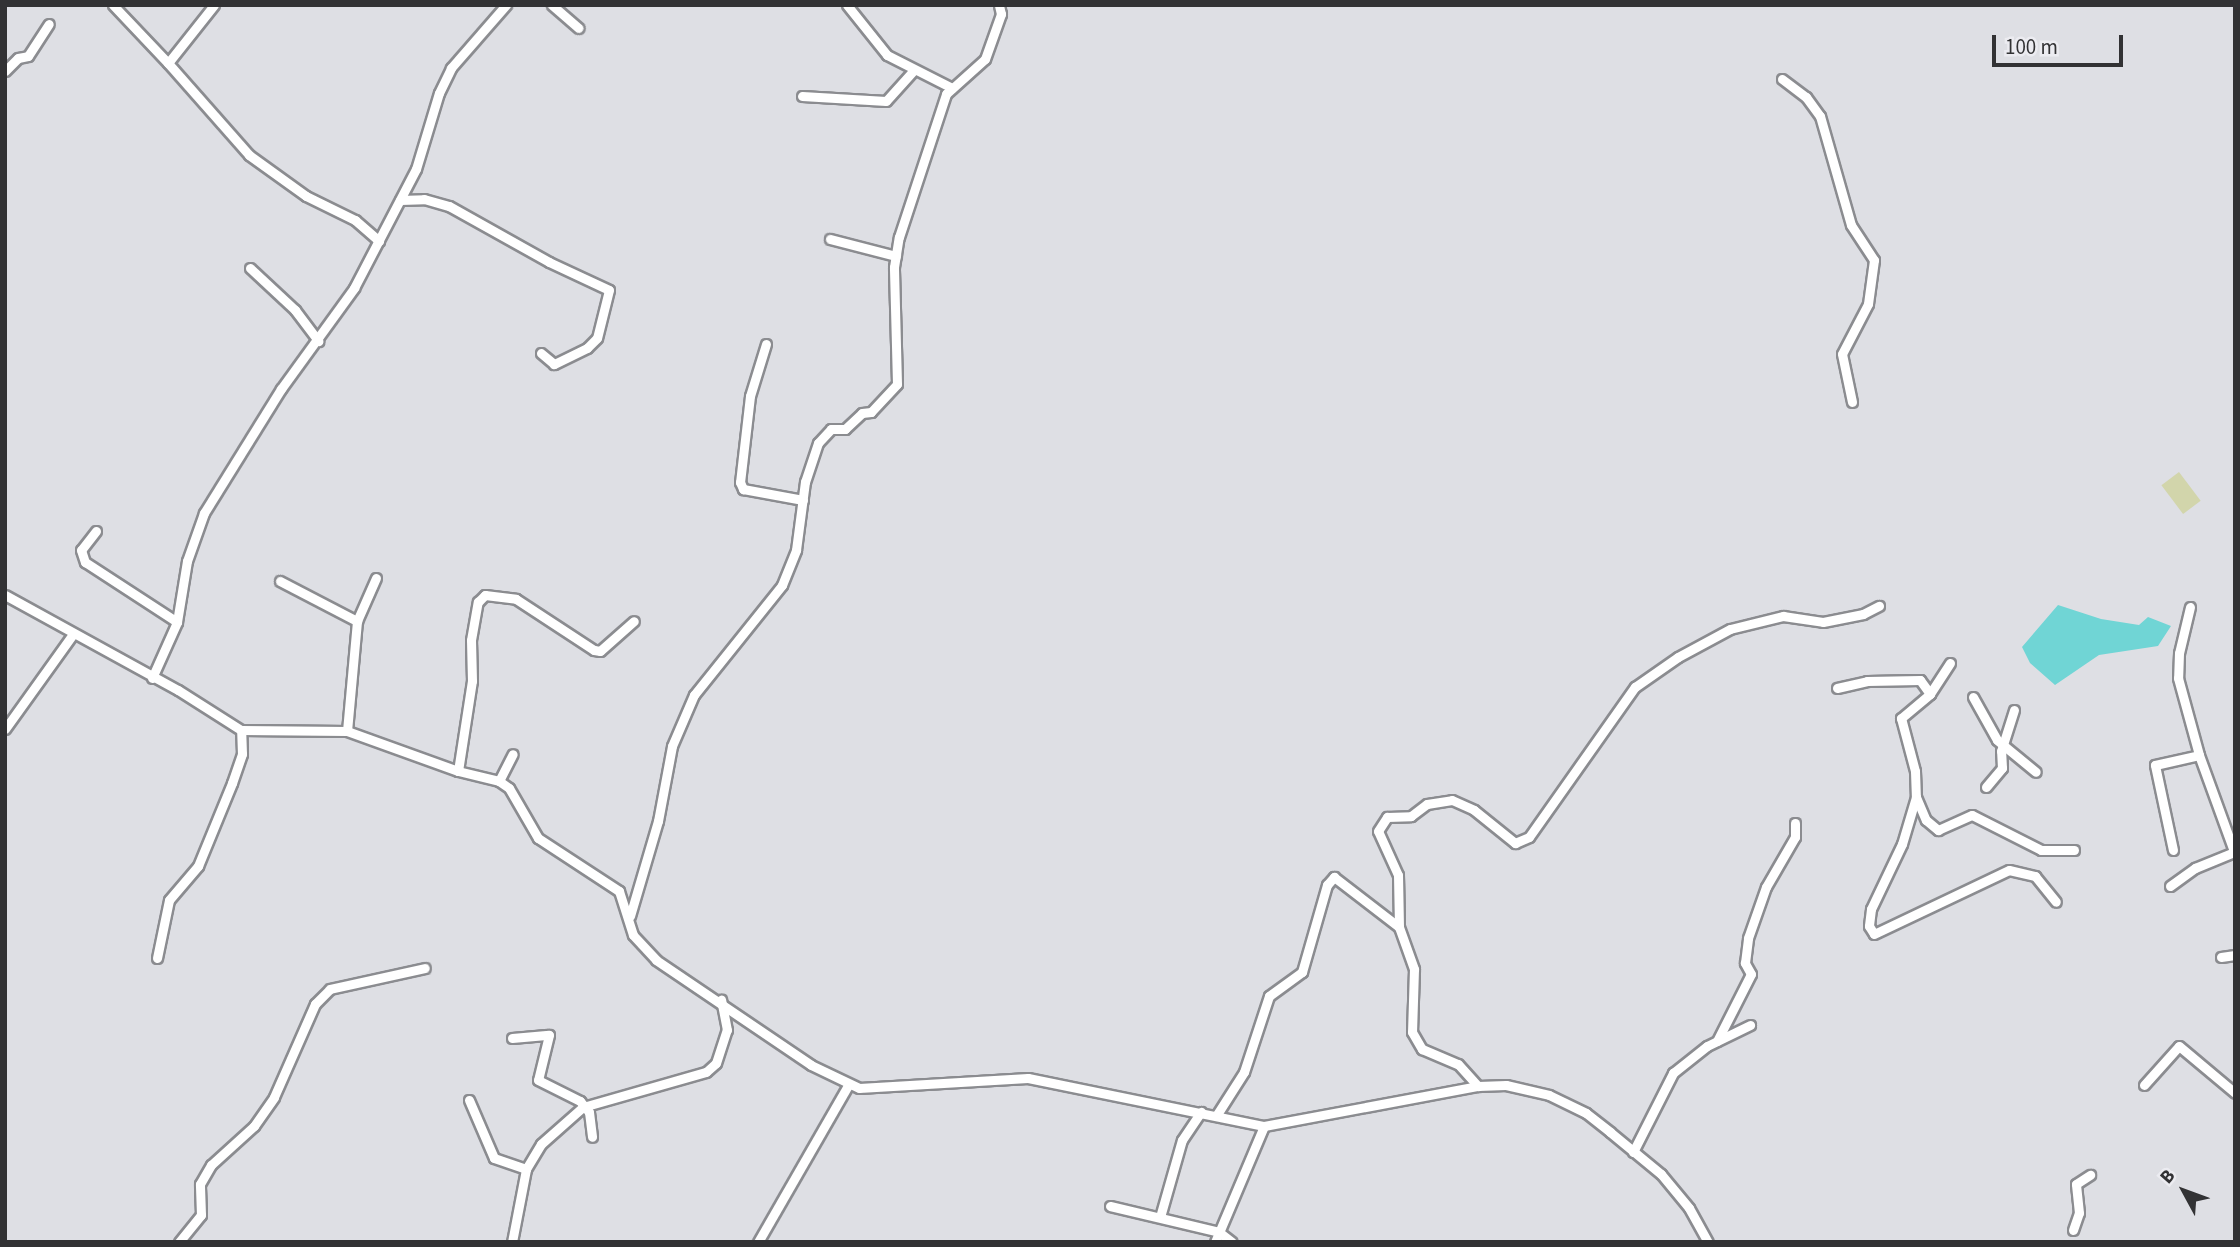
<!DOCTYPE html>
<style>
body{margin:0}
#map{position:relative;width:2240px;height:1247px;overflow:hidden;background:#dedfe4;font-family:"Source Sans 3",sans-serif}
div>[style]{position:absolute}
.green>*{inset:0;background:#d2d5ab;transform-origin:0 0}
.water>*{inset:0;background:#70d5d5}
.roads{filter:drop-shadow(2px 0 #8b8c90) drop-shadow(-2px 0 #8b8c90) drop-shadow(0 2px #8b8c90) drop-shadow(0 -2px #8b8c90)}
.street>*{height:9px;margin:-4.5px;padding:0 4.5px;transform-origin:4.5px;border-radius:4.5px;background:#fff}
span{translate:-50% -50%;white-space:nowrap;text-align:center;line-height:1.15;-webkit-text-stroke:5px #ececf1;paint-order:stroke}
.frame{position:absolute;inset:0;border:7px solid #323234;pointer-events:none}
.north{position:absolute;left:2149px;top:1156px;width:70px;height:70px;-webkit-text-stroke:5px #ececf1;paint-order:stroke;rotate:311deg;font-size:19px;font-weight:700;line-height:28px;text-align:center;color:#323234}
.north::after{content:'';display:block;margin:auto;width:24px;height:32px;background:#323234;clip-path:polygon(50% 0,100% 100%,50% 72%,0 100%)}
.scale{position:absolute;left:1992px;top:35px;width:131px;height:32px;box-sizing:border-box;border:4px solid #323234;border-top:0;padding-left:9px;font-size:21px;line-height:24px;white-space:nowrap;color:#323234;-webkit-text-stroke:5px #ececf1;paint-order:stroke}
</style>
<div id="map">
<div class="green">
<div style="left:2179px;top:472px;width:36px;height:22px;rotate:53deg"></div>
</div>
<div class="water">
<div style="clip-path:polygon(2058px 605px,2101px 619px,2139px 625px,2148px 617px,2171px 626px,2158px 646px,2099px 655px,2055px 685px,2030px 663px,2022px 647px)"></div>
</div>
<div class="roads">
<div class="street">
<div style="left:113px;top:5px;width:80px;rotate:46.5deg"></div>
<div style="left:214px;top:5px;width:74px;rotate:128.4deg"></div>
<div style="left:168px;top:63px;width:123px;rotate:48.6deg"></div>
<div style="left:249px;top:155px;width:70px;rotate:35.7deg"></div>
<div style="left:306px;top:196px;width:55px;rotate:26.1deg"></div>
<div style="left:355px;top:220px;width:32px;rotate:41deg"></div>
<div style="left:552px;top:5px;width:35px;rotate:41deg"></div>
<div style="left:847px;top:5px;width:64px;rotate:51.3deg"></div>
<div style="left:887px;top:55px;width:73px;rotate:26.9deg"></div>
<div style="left:5px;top:71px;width:18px;rotate:-45deg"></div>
<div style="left:18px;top:58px;width:10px;rotate:-11deg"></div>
<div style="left:28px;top:56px;width:38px;rotate:-57deg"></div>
<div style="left:1782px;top:79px;width:30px;rotate:37deg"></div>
<div style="left:1806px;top:97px;width:24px;rotate:54deg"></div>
<div style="left:1820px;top:116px;width:113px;rotate:74.1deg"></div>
<div style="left:1851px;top:225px;width:42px;rotate:56.7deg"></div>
<div style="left:1874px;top:260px;width:44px;rotate:97.8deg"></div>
<div style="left:1868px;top:304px;width:56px;rotate:117.5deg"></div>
<div style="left:1842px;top:354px;width:49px;rotate:78.2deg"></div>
<div style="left:802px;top:96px;width:84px;rotate:3.4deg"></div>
<div style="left:886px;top:101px;width:42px;rotate:-47.9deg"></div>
<div style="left:400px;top:200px;width:24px;rotate:-2deg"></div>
<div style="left:424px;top:199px;width:26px;rotate:16deg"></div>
<div style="left:449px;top:206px;width:115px;rotate:29.2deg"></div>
<div style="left:549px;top:262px;width:66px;rotate:25deg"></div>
<div style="left:609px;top:290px;width:49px;rotate:104deg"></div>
<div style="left:597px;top:338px;width:14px;rotate:135deg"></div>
<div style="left:587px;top:348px;width:37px;rotate:154deg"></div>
<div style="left:554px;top:364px;width:17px;rotate:-140deg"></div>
<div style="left:830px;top:239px;width:68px;rotate:14.4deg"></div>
<div style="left:250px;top:268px;width:62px;rotate:43deg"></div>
<div style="left:295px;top:310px;width:39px;rotate:53deg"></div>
<div style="left:766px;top:344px;width:54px;rotate:107.1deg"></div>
<div style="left:750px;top:396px;width:87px;rotate:96.6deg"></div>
<div style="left:740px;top:482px;width:8px;rotate:67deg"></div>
<div style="left:743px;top:489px;width:61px;rotate:10.4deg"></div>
<div style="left:96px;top:531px;width:24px;rotate:128deg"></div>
<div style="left:81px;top:550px;width:13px;rotate:72deg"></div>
<div style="left:85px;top:562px;width:110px;rotate:33.1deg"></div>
<div style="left:280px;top:581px;width:87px;rotate:27.5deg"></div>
<div style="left:5px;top:595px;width:197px;rotate:28.8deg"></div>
<div style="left:178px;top:690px;width:75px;rotate:32.4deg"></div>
<div style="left:241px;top:730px;width:106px;rotate:0.5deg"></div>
<div style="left:347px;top:731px;width:118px;rotate:19.8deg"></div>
<div style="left:458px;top:771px;width:42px;rotate:13.7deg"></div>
<div style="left:499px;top:781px;width:12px;rotate:35deg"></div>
<div style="left:509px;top:788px;width:58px;rotate:59.9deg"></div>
<div style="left:538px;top:838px;width:97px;rotate:33.2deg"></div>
<div style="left:619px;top:891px;width:46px;rotate:72.3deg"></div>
<div style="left:633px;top:935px;width:34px;rotate:47deg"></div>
<div style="left:656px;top:960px;width:187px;rotate:34.1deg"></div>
<div style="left:811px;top:1065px;width:53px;rotate:25.6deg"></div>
<div style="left:859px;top:1088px;width:169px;rotate:-3.4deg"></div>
<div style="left:1028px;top:1078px;width:241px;rotate:11.5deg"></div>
<div style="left:1264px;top:1126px;width:218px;rotate:-10.6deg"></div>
<div style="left:1478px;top:1086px;width:28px;rotate:-2deg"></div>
<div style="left:1506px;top:1085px;width:44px;rotate:13.1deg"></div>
<div style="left:1549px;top:1095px;width:41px;rotate:25.9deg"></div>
<div style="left:1586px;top:1113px;width:31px;rotate:38deg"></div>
<div style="left:1610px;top:1132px;width:66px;rotate:39.5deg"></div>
<div style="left:1661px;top:1174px;width:44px;rotate:50.5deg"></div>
<div style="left:1689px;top:1208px;width:39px;rotate:61deg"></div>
<div style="left:2190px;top:607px;width:47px;rotate:103.4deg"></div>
<div style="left:2179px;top:653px;width:25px;rotate:92deg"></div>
<div style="left:2178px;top:678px;width:80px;rotate:74.7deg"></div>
<div style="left:2199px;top:755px;width:105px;rotate:70deg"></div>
<div style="left:1950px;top:663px;width:37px;rotate:123deg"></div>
<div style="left:1930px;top:694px;width:38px;rotate:140deg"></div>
<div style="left:1901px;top:718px;width:55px;rotate:75.2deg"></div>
<div style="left:1915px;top:771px;width:26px;rotate:88deg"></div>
<div style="left:1916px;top:797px;width:25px;rotate:67deg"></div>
<div style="left:1926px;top:820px;width:16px;rotate:40deg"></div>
<div style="left:1938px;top:830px;width:37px;rotate:-24deg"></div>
<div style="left:1972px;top:815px;width:77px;rotate:26.9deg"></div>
<div style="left:2041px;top:850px;width:33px"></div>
<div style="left:152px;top:678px;width:61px;rotate:-65.9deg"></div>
<div style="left:177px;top:622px;width:62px;rotate:-80.7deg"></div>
<div style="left:187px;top:561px;width:51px;rotate:-70.5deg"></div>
<div style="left:204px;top:513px;width:146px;rotate:-58.2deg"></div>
<div style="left:281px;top:389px;width:125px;rotate:-54.1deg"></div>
<div style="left:354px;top:288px;width:134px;rotate:-62.5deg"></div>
<div style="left:416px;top:169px;width:79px;rotate:-73.2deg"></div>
<div style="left:439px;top:93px;width:28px;rotate:-64deg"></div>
<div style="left:451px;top:68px;width:84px;rotate:-48.9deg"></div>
<div style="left:1837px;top:688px;width:31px;rotate:-13deg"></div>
<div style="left:1867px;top:681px;width:53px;rotate:-1.1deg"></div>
<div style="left:1920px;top:680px;width:17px;rotate:54deg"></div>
<div style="left:1973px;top:697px;width:49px;rotate:60.8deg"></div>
<div style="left:1997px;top:740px;width:50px;rotate:39.4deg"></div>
<div style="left:5px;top:729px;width:117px;rotate:-54.4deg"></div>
<div style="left:347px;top:731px;width:110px;rotate:-84.8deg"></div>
<div style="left:357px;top:621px;width:47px;rotate:-66.2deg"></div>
<div style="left:458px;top:771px;width:91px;rotate:-81.2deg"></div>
<div style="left:472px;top:681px;width:41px;rotate:-91.4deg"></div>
<div style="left:471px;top:640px;width:39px;rotate:-80deg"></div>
<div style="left:478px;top:602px;width:10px;rotate:-45deg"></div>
<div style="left:485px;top:595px;width:31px;rotate:7deg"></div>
<div style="left:516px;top:599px;width:93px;rotate:33.2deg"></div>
<div style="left:594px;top:650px;width:6px;rotate:9deg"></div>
<div style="left:600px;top:651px;width:45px;rotate:-41.4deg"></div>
<div style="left:499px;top:781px;width:30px;rotate:-63deg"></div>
<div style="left:1986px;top:787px;width:25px;rotate:-50deg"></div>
<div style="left:2002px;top:768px;width:17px;rotate:-93deg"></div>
<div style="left:2001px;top:751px;width:43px;rotate:-72.4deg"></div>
<div style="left:1916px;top:797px;width:49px;rotate:106.6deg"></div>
<div style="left:1902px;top:844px;width:72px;rotate:115.5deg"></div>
<div style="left:1871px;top:909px;width:17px;rotate:97deg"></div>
<div style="left:1869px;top:926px;width:9px;rotate:58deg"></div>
<div style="left:1874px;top:934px;width:149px;rotate:-25.4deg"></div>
<div style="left:2009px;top:870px;width:27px;rotate:13deg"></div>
<div style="left:2035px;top:876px;width:33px;rotate:51deg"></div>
<div style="left:2173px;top:850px;width:87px;rotate:-102deg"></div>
<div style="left:2155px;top:765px;width:45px;rotate:-12.8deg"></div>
<div style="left:2170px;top:886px;width:31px;rotate:-36deg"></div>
<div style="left:2195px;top:868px;width:42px;rotate:-22.3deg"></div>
<div style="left:630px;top:916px;width:99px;rotate:-73.6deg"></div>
<div style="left:658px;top:821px;width:76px;rotate:-79.4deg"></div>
<div style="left:672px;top:746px;width:56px;rotate:-66.7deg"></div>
<div style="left:694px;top:695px;width:141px;rotate:-51.3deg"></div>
<div style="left:782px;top:585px;width:38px;rotate:-68deg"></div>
<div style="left:796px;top:550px;width:69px;rotate:-82.5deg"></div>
<div style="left:805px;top:482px;width:41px;rotate:-71.6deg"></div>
<div style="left:818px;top:443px;width:19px;rotate:-47deg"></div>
<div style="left:831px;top:429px;width:14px"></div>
<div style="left:845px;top:429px;width:23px;rotate:-43deg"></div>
<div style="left:862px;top:413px;width:9px;rotate:-6deg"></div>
<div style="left:871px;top:412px;width:38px;rotate:-47deg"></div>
<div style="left:897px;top:384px;width:117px;rotate:-91.5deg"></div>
<div style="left:894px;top:267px;width:30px;rotate:-81deg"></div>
<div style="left:899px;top:237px;width:151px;rotate:-71.8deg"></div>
<div style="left:946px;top:94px;width:52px;rotate:-41.9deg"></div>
<div style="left:985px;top:59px;width:48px;rotate:-70.4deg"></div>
<div style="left:1001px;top:14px;width:9px;rotate:-103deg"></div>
<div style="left:1399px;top:927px;width:45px;rotate:70.3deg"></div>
<div style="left:1414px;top:969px;width:63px;rotate:91.8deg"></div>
<div style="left:1412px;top:1032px;width:20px;rotate:60deg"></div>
<div style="left:1422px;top:1049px;width:39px;rotate:23deg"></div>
<div style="left:1458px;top:1064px;width:30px;rotate:48deg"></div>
<div style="left:2221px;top:957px;width:14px;rotate:-8deg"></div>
<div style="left:157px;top:958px;width:59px;rotate:-78.3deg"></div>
<div style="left:169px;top:900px;width:45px;rotate:-49.5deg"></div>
<div style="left:198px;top:866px;width:90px;rotate:-67.7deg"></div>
<div style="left:232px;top:783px;width:31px;rotate:-71deg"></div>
<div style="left:242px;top:754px;width:24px;rotate:-92deg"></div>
<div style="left:512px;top:1038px;width:37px;rotate:-5deg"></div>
<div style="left:549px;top:1035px;width:46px;rotate:103.7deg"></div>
<div style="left:538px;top:1080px;width:47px;rotate:26.6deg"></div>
<div style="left:580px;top:1101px;width:14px;rotate:51deg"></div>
<div style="left:589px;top:1112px;width:25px;rotate:83deg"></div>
<div style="left:1717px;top:1041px;width:75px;rotate:-63.1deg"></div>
<div style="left:1751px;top:974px;width:13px;rotate:-119deg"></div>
<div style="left:1745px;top:963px;width:25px;rotate:-83deg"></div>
<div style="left:1748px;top:938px;width:54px;rotate:-70.6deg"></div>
<div style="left:1766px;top:887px;width:58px;rotate:-59.9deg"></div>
<div style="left:1795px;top:837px;width:14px;rotate:-90deg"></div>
<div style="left:2144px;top:1085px;width:52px;rotate:-48.1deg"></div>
<div style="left:2179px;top:1046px;width:73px;rotate:40deg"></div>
<div style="left:469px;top:1100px;width:63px;rotate:66.7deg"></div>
<div style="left:494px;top:1158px;width:34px;rotate:19deg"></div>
<div style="left:1216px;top:1116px;width:52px;rotate:-57.5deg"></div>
<div style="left:1244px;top:1072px;width:80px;rotate:-71.8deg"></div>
<div style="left:1269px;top:996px;width:41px;rotate:-36deg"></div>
<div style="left:1302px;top:972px;width:91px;rotate:-74deg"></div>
<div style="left:1327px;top:885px;width:11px;rotate:-49deg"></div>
<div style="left:1334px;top:877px;width:82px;rotate:37.6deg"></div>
<div style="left:1399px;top:927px;width:52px;rotate:-91.1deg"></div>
<div style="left:1398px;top:875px;width:48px;rotate:-114.4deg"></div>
<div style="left:1378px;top:831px;width:17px;rotate:-57deg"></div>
<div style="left:1387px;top:817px;width:24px;rotate:-2deg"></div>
<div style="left:1411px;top:816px;width:20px;rotate:-37deg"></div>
<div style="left:1427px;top:804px;width:25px;rotate:-9deg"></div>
<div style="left:1452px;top:800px;width:24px;rotate:24deg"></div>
<div style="left:1474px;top:810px;width:53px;rotate:38.8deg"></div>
<div style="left:1515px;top:843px;width:15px;rotate:-23deg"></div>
<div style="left:1529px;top:837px;width:184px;rotate:-54.8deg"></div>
<div style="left:1635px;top:687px;width:52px;rotate:-34.9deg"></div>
<div style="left:1678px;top:657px;width:59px;rotate:-28.3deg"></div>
<div style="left:1730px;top:629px;width:55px;rotate:-13.8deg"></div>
<div style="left:1783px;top:616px;width:40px;rotate:8.5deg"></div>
<div style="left:1823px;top:622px;width:41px;rotate:-11.3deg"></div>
<div style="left:1863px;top:614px;width:18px;rotate:-27deg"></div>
<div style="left:1633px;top:1152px;width:89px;rotate:-63.1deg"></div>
<div style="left:1673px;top:1073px;width:43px;rotate:-38.5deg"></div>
<div style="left:1707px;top:1046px;width:48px;rotate:-26deg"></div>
<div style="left:1110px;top:1206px;width:112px;rotate:13.4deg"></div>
<div style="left:1219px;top:1232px;width:16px;rotate:38deg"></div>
<div style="left:1160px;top:1217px;width:80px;rotate:-74.1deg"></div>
<div style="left:1182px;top:1140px;width:34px;rotate:-56deg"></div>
<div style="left:2073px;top:1230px;width:18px;rotate:-71deg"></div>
<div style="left:2079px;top:1213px;width:29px;rotate:-96deg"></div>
<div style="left:2076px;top:1184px;width:17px;rotate:-33deg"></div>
<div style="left:179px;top:1242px;width:35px;rotate:-51deg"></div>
<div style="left:201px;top:1215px;width:31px;rotate:-92deg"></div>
<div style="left:200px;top:1184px;width:22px;rotate:-60deg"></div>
<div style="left:211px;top:1165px;width:58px;rotate:-42.2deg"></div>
<div style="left:254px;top:1126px;width:35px;rotate:-55deg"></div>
<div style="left:274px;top:1097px;width:102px;rotate:-66.2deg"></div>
<div style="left:315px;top:1004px;width:21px;rotate:-45deg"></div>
<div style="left:330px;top:989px;width:97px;rotate:-12.5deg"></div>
<div style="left:512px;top:1242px;width:74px;rotate:-79.1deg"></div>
<div style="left:526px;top:1169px;width:29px;rotate:-59deg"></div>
<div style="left:541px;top:1144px;width:56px;rotate:-41.4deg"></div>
<div style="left:583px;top:1107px;width:128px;rotate:-15.9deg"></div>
<div style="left:706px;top:1072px;width:13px;rotate:-42deg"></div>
<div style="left:716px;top:1063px;width:35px;rotate:-72deg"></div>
<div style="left:727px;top:1030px;width:31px;rotate:-101deg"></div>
<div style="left:758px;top:1242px;width:182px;rotate:-60.1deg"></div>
<div style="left:1215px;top:1242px;width:126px;rotate:-67.1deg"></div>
</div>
</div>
<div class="frame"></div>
<div class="north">B</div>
<div class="scale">100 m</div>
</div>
